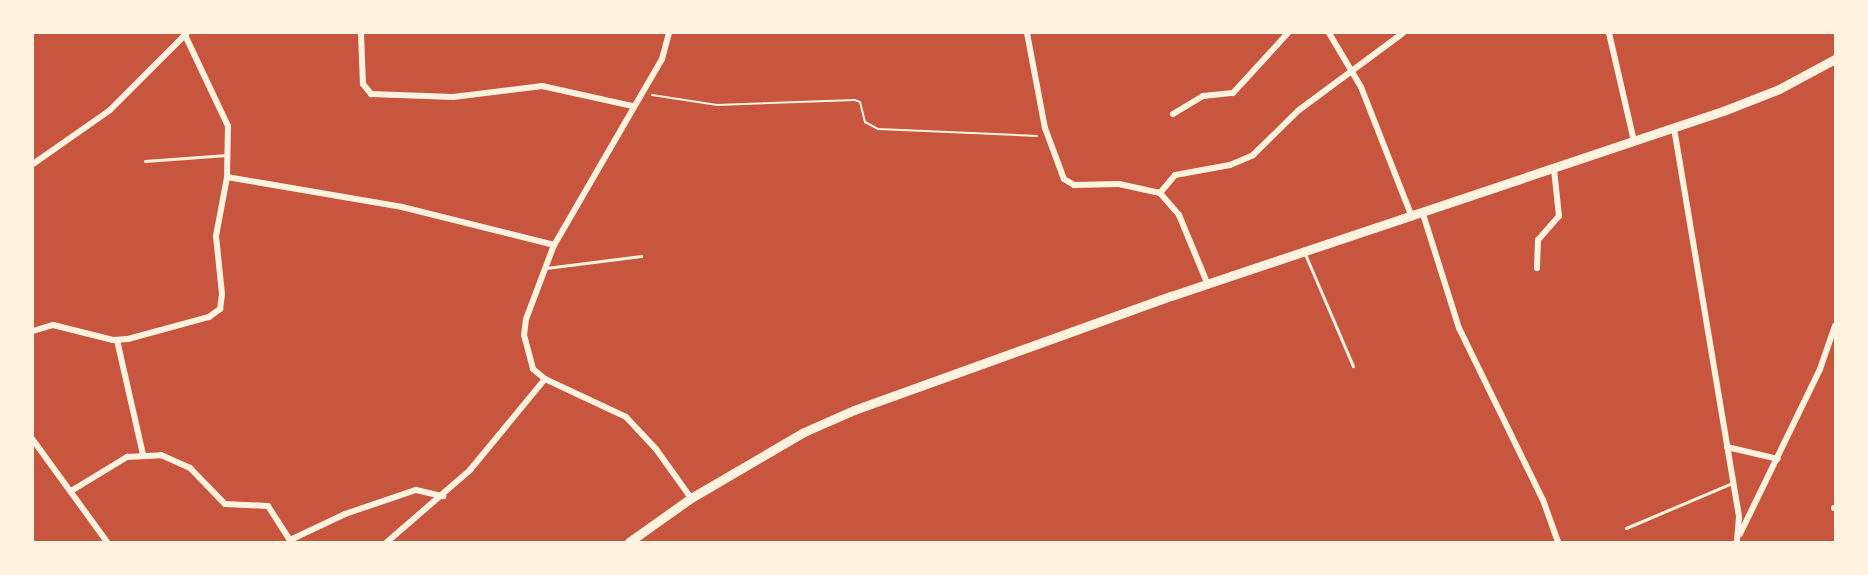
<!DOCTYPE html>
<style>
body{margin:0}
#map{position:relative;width:1868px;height:575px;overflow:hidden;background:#c8553d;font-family:"PT Serif",serif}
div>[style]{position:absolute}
.path>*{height:2px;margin:-1px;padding:0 1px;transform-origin:1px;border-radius:1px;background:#fff3e0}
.service>*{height:3px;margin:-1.5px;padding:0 1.5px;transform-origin:1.5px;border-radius:1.5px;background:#fff3e0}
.minor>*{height:6px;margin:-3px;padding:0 3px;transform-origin:3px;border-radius:3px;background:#fff3e0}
.secondary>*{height:9px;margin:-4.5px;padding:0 4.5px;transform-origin:4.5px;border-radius:4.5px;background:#fff3e0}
span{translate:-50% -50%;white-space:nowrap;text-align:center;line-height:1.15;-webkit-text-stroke:6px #fff3e0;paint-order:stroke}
.frame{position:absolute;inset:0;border:34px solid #fff3e0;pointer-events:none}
</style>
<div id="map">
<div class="path">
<div style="left:652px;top:95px;width:66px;rotate:8.7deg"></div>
<div style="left:717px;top:105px;width:138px;rotate:-2.1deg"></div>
<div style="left:855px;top:100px;width:5px;rotate:22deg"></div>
<div style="left:860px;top:102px;width:21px;rotate:76deg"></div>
<div style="left:865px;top:122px;width:15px;rotate:28deg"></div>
<div style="left:878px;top:129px;width:159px;rotate:2.5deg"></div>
</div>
<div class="service">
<div style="left:145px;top:161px;width:82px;rotate:-4.2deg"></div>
<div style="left:1305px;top:254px;width:122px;rotate:66.8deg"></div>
<div style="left:546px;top:268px;width:96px;rotate:-7.2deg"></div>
<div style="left:1626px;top:528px;width:115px;rotate:-23deg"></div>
</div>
<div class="minor">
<div style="left:361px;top:33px;width:51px;rotate:87.8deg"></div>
<div style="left:363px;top:84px;width:13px;rotate:51deg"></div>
<div style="left:371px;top:94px;width:82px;rotate:2.1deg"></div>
<div style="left:453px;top:97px;width:90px;rotate:-7deg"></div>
<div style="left:542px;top:86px;width:92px;rotate:12.5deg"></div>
<div style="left:669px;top:33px;width:27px;rotate:105deg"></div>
<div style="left:662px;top:59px;width:215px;rotate:120.1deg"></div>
<div style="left:554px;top:245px;width:79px;rotate:110.7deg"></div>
<div style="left:526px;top:319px;width:16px;rotate:97deg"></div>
<div style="left:524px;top:335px;width:35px;rotate:75deg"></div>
<div style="left:533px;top:369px;width:16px;rotate:40deg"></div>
<div style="left:545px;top:379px;width:89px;rotate:25.1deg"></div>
<div style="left:626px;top:417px;width:44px;rotate:46.8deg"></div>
<div style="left:656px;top:449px;width:60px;rotate:54.5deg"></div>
<div style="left:1027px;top:33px;width:97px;rotate:79.3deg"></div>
<div style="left:1045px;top:128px;width:54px;rotate:69.6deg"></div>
<div style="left:1064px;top:179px;width:12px;rotate:31deg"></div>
<div style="left:1074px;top:185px;width:45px;rotate:-1.3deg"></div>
<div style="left:1119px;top:184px;width:42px;rotate:12.4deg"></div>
<div style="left:1160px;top:193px;width:29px;rotate:49deg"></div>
<div style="left:1179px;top:215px;width:76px;rotate:67.5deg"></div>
<div style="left:1329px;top:33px;width:63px;rotate:59.3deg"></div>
<div style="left:1361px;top:87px;width:140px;rotate:68.6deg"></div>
<div style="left:1609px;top:33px;width:111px;rotate:77deg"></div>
<div style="left:1173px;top:114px;width:35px;rotate:-31deg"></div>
<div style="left:1203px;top:96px;width:30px;rotate:-6deg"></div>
<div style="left:1233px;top:93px;width:81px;rotate:-47.5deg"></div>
<div style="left:1674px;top:128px;width:394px;rotate:80.5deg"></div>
<div style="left:1739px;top:517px;width:25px;rotate:95deg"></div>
<div style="left:33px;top:164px;width:94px;rotate:-35deg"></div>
<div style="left:110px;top:110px;width:109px;rotate:-45deg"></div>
<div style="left:227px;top:177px;width:178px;rotate:9.7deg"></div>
<div style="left:402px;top:207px;width:157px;rotate:14deg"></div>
<div style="left:1160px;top:193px;width:23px;rotate:-50deg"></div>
<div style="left:1175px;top:175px;width:56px;rotate:-10.3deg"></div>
<div style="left:1230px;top:165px;width:25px;rotate:-23deg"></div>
<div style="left:1253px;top:155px;width:64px;rotate:-44.4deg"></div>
<div style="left:1299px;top:110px;width:129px;rotate:-36.5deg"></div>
<div style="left:1423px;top:214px;width:120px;rotate:72.5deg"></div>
<div style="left:1459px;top:328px;width:191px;rotate:64deg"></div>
<div style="left:1543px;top:500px;width:45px;rotate:70.3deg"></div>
<div style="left:1537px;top:268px;width:28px;rotate:-88deg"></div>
<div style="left:1538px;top:240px;width:32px;rotate:-49deg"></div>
<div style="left:1559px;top:216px;width:47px;rotate:-96.1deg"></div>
<div style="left:33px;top:331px;width:21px;rotate:-17deg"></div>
<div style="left:53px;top:325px;width:62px;rotate:14deg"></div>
<div style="left:113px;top:340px;width:15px;rotate:-4deg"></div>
<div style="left:128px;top:339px;width:84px;rotate:-15.2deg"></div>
<div style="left:209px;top:317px;width:14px;rotate:-36deg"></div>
<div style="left:220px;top:309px;width:15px;rotate:-82deg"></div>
<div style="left:222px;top:294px;width:58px;rotate:-95.9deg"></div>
<div style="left:216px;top:236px;width:60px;rotate:-79.4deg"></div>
<div style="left:227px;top:177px;width:51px;rotate:-88.9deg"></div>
<div style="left:228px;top:126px;width:103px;rotate:-115.3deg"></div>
<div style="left:117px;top:340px;width:117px;rotate:77.2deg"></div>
<div style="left:33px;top:440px;width:126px;rotate:54deg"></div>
<div style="left:1727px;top:447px;width:52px;rotate:13.2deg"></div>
<div style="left:71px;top:491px;width:66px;rotate:-31.3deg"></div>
<div style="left:127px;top:457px;width:34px;rotate:-3deg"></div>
<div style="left:161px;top:455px;width:32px;rotate:24deg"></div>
<div style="left:190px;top:468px;width:50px;rotate:45.8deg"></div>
<div style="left:225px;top:504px;width:43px;rotate:2.7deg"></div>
<div style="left:268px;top:506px;width:43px;rotate:57.4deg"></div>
<div style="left:1834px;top:508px;width:1px"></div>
<div style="left:1740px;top:534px;width:183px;rotate:-64.1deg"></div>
<div style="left:1820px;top:369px;width:46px;rotate:-70.8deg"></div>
<div style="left:290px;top:540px;width:61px;rotate:-25.3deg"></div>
<div style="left:345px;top:514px;width:75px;rotate:-18.7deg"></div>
<div style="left:416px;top:490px;width:28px;rotate:13deg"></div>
<div style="left:387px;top:542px;width:110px;rotate:-40.9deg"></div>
<div style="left:470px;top:470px;width:118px;rotate:-50.5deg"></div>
</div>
<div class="secondary">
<div style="left:629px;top:542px;width:76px;rotate:-35.4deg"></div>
<div style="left:691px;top:498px;width:131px;rotate:-30.3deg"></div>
<div style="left:804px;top:432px;width:55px;rotate:-23.7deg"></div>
<div style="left:854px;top:410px;width:337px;rotate:-19.8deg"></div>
<div style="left:1171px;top:296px;width:582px;rotate:-18.53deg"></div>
<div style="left:1723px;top:111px;width:60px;rotate:-21.4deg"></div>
<div style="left:1779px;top:89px;width:64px;rotate:-28.2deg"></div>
</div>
<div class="frame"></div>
</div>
